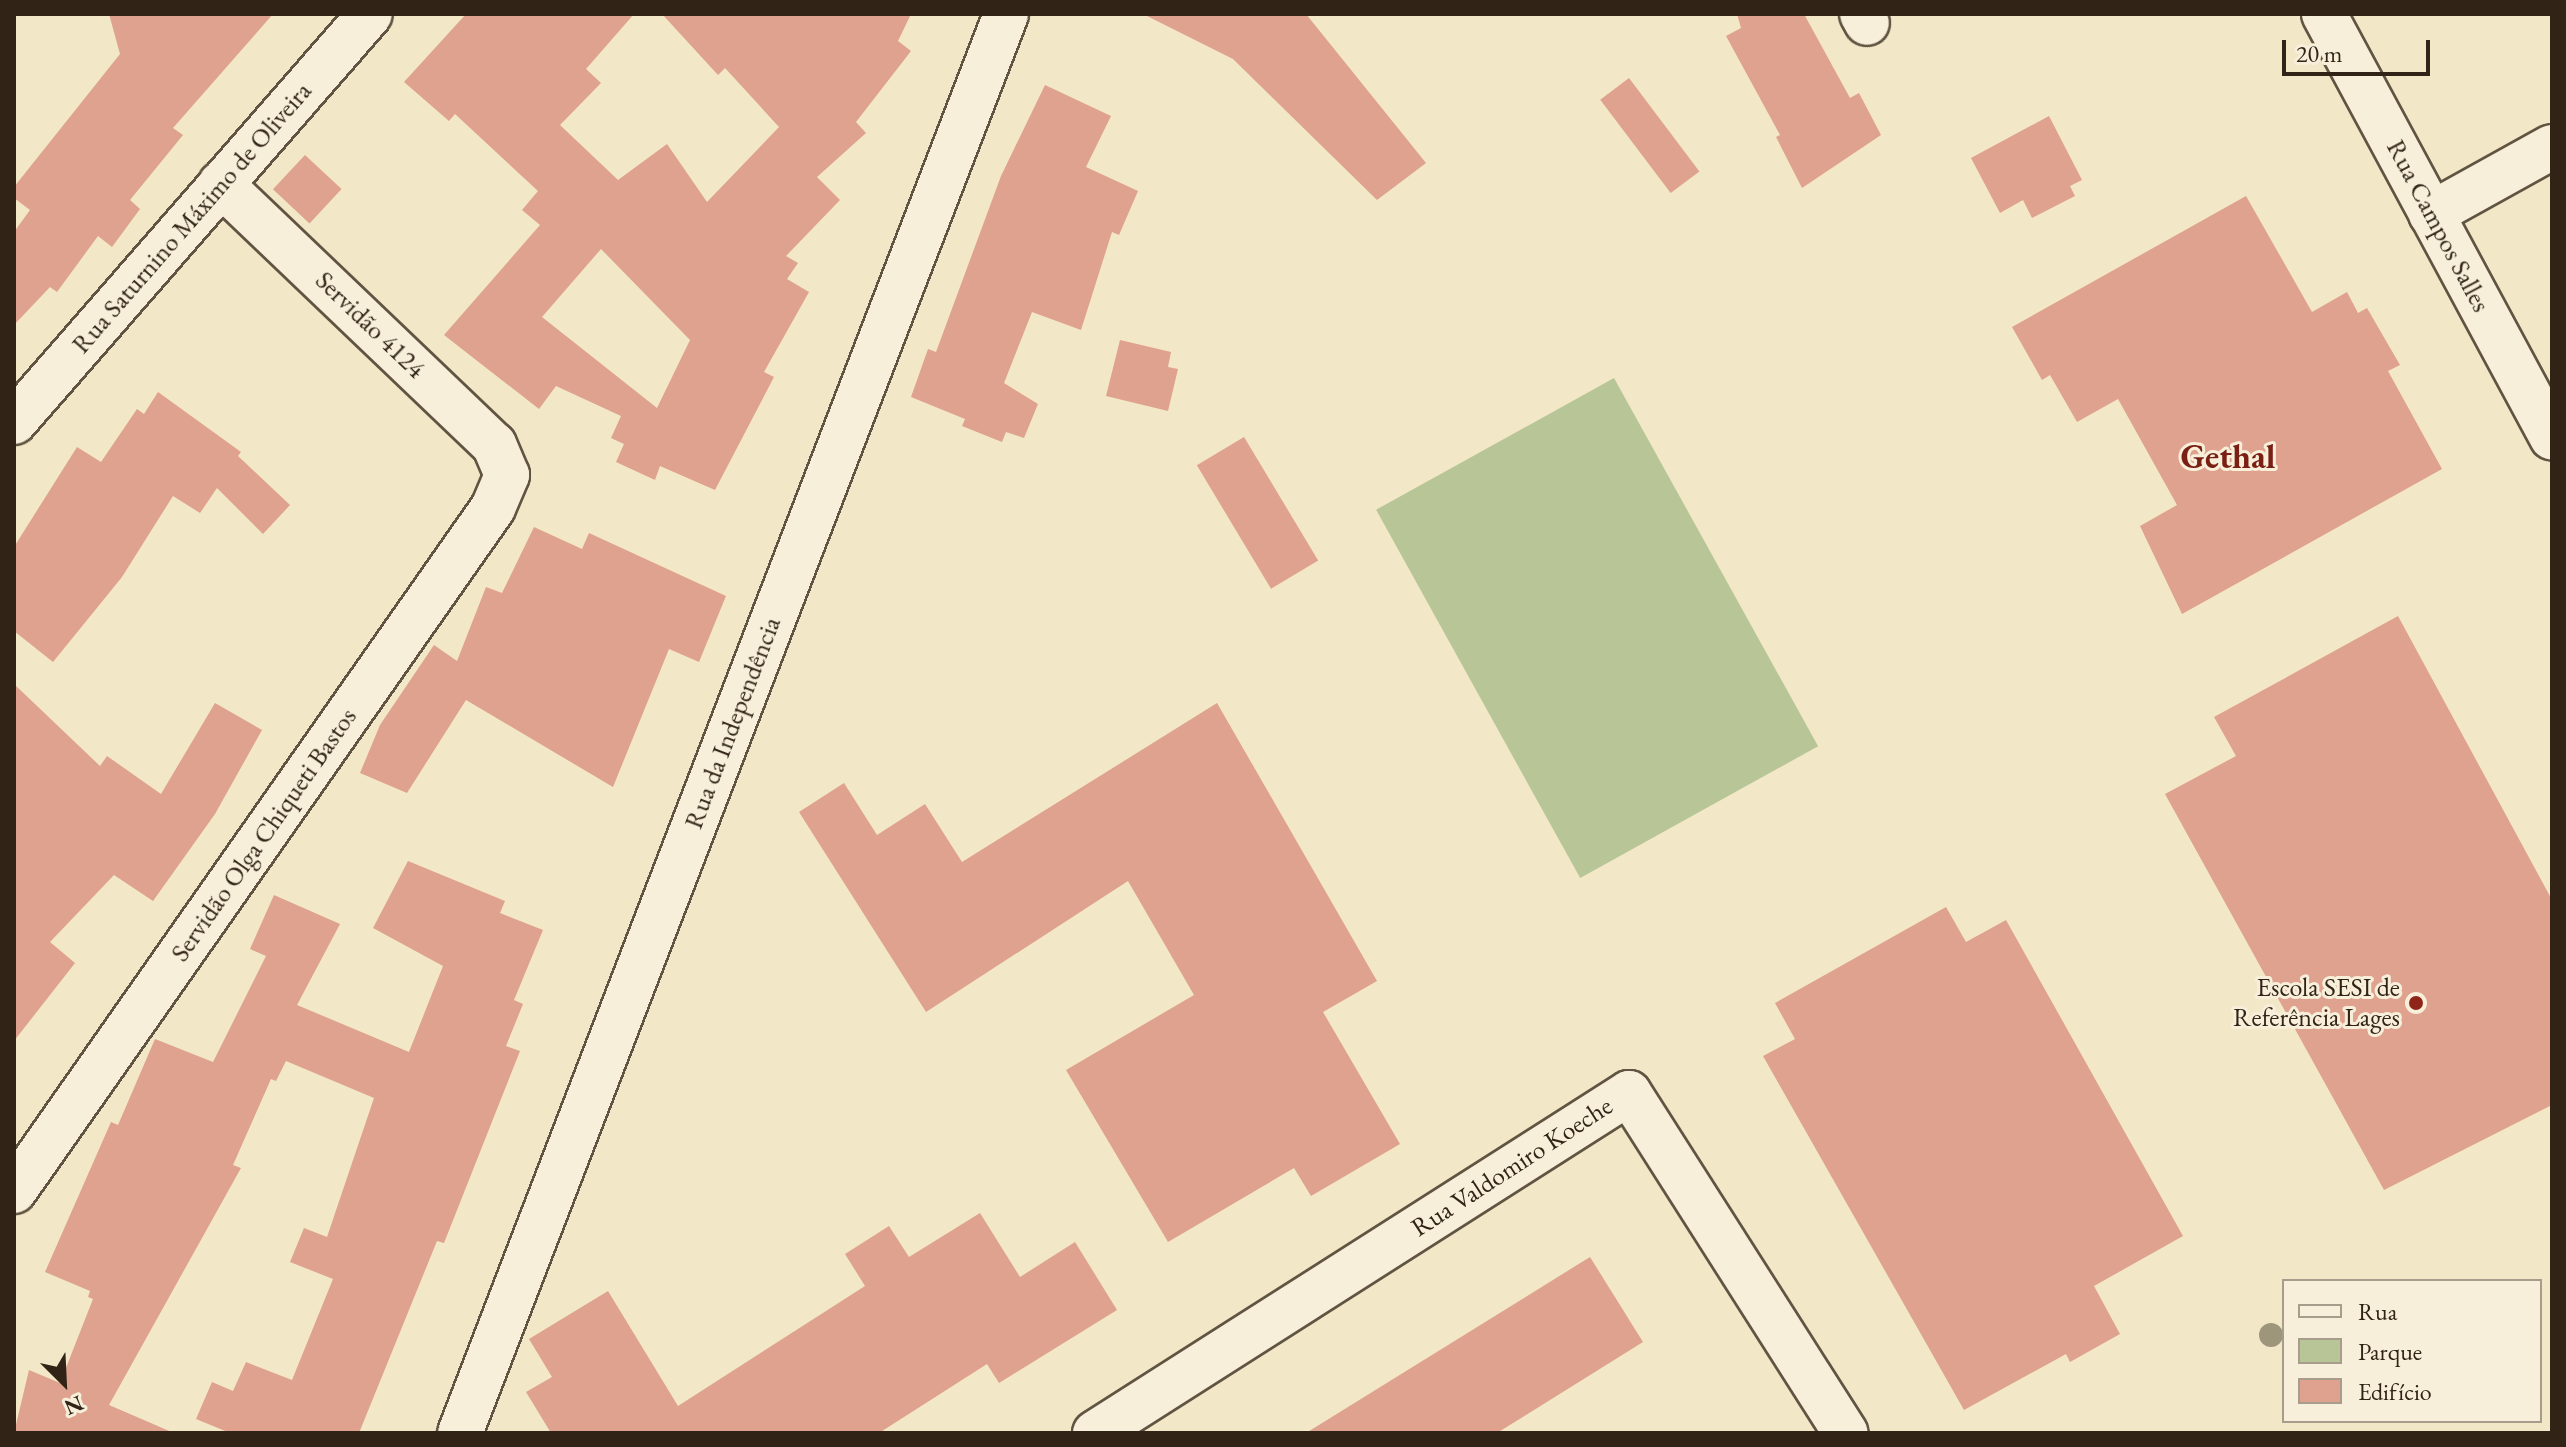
<!DOCTYPE html>
<meta charset="utf-8">
<style>
body{margin:0}
#map{position:relative;width:2566px;height:1447px;overflow:hidden;background:#f2e7c6;font-family:"EB Garamond",serif}
div>[style]{position:absolute}
.green>*{inset:0;background:#b8c697;transform-origin:0 0}
.building>*{inset:0;background:#dfa28e;transform-origin:0 0}
.roads{filter:drop-shadow(2px 0 #615442) drop-shadow(-2px 0 #615442) drop-shadow(0 2px #615442) drop-shadow(0 -2px #615442)}
.street>*{height:44px;margin:-22px;padding:0 22px;transform-origin:22px;border-radius:22px;background:#f7efda}
.secondary>*{height:44px;margin:-22px;padding:0 22px;transform-origin:22px;border-radius:22px;background:#f7efda}
.trees>*{width:24px;height:24px;margin:-12px;border-radius:50%;background:#9e967b}
.dots>*{width:22px;height:22px;translate:-50% -50%;box-sizing:border-box;border:4px solid #f7efda;border-radius:50%}
span{translate:-50% -50%;white-space:nowrap;text-align:center;line-height:1.15;-webkit-text-stroke:6px #f7efda;paint-order:stroke}
.street-label{font-size:26px;color:#312316}
.poi-label{font-size:26px;color:#312316}
.right{translate:-100% -50%;text-align:right}
.district-label{font-size:34px;color:#7a1f14;font-weight:700}
.frame{position:absolute;inset:0;border:16px solid #312316;pointer-events:none}
.legend{position:absolute;left:2282px;top:1279px;width:260px;height:144px;box-sizing:border-box;background:#f7efda;border:2px solid #a89d8c;margin:0;padding:10px 14px;list-style:none;font-size:24px;color:#312316}
.legend li{display:flex;align-items:center;gap:16px;height:40px}
.legend b{width:40px;border:2px solid #a89d8c}
.north{position:absolute;left:24px;top:1343px;width:80px;height:80px;-webkit-text-stroke:6px #f7efda;paint-order:stroke;rotate:156deg;font-size:22px;font-weight:700;line-height:32px;text-align:center;color:#312316}
.north::after{content:'';display:block;margin:auto;width:28px;height:36px;background:#312316;clip-path:polygon(50% 0,100% 100%,50% 72%,0 100%)}
.scale{position:absolute;left:2282px;top:40px;width:148px;height:36px;box-sizing:border-box;border:4px solid #312316;border-top:0;padding-left:10px;font-size:24px;line-height:28px;white-space:nowrap;color:#312316;-webkit-text-stroke:6px #f7efda;paint-order:stroke}
</style>
<div id="map">
<div class="green">
<div style="left:1614px;top:378px;width:421px;height:272px;rotate:61deg"></div>
</div>
<div class="building">
<div style="clip-path:polygon(109px 14px,273px 14px,173px 128px,183px 135px,130px 200px,140px 209px,112px 247px,98px 236px,57px 292px,50px 287px,14px 325px,14px 232px,30px 210px,14px 198px,14px 187px,120px 54px)"></div>
<div style="clip-path:polygon(evenodd,466px 14px,634px 14px,586px 69px,601px 83px,560px 125px,618px 180px,667px 144px,707px 202px,779px 127px,725px 68px,718px 75px,662px 14px,911px 14px,898px 41px,911px 51px,856px 122px,866px 133px,817px 177px,840px 200px,786px 256px,798px 263px,787px 279px,809px 292px,764px 372px,774px 377px,715px 490px,660px 466px,655px 480px,616px 462px,624px 444px,611px 438px,621px 416px,556px 386px,539px 409px,444px 335px,540px 225px,522px 210px,538px 191px,455px 114px,449px 121px,404px 82px,466px 14px,601px 249px,690px 340px,657px 408px,542px 317px,601px 249px)"></div>
<div style="clip-path:polygon(1143px 14px,1306px 14px,1426px 163px,1377px 200px,1233px 59px)"></div>
<div style="clip-path:polygon(1737px 14px,1804px 14px,1850px 98px,1859px 93px,1881px 135px,1802px 188px,1776px 137px,1780px 135px,1726px 36px,1741px 28px)"></div>
<div style="left:1629px;top:78px;width:117px;height:36px;rotate:53deg"></div>
<div style="clip-path:polygon(1045px 85px,1111px 116px,1086px 167px,1138px 191px,1119px 235px,1112px 232px,1081px 330px,1032px 312px,1004px 383px,1038px 404px,1024px 438px,1006px 432px,1002px 442px,962px 426px,965px 419px,911px 397px,928px 349px,936px 352px,1001px 176px)"></div>
<div style="clip-path:polygon(2049px 116px,2082px 180px,2070px 186px,2075px 196px,2032px 218px,2023px 200px,2000px 213px,1971px 158px)"></div>
<div style="left:305px;top:155px;width:50px;height:47px;rotate:43deg"></div>
<div style="clip-path:polygon(2246px 196px,2312px 312px,2347px 292px,2358px 313px,2367px 308px,2400px 365px,2388px 371px,2442px 469px,2182px 614px,2140px 526px,2177px 505px,2118px 399px,2077px 422px,2050px 375px,2042px 380px,2012px 327px)"></div>
<div style="clip-path:polygon(1120px 340px,1171px 352px,1168px 367px,1178px 369px,1168px 411px,1106px 396px)"></div>
<div style="clip-path:polygon(158px 392px,241px 452px,238px 456px,290px 505px,263px 534px,217px 488px,200px 513px,173px 496px,122px 577px,53px 662px,14px 631px,14px 547px,77px 447px,101px 462px,137px 409px,144px 414px)"></div>
<div style="left:1244px;top:437px;width:144px;height:55px;rotate:59deg"></div>
<div style="clip-path:polygon(534px 527px,582px 549px,589px 533px,726px 596px,699px 662px,669px 649px,613px 787px,466px 700px,407px 793px,360px 773px,380px 725px,434px 645px,457px 661px,486px 587px,502px 593px)"></div>
<div style="clip-path:polygon(2398px 616px,2552px 900px,2552px 1105px,2384px 1190px,2165px 794px,2236px 756px,2214px 717px)"></div>
<div style="clip-path:polygon(14px 684px,100px 766px,107px 756px,161px 794px,215px 703px,262px 730px,215px 814px,153px 901px,114px 875px,50px 942px,75px 963px,14px 1041px)"></div>
<div style="clip-path:polygon(1217px 703px,1377px 981px,1323px 1012px,1400px 1144px,1311px 1196px,1294px 1168px,1168px 1242px,1066px 1070px,1194px 995px,1128px 881px,926px 1012px,799px 812px,844px 783px,877px 835px,925px 804px,962px 862px)"></div>
<div style="clip-path:polygon(408px 861px,505px 901px,500px 913px,543px 930px,514px 1000px,523px 1004px,506px 1046px,520px 1051px,444px 1243px,437px 1241px,359px 1433px,230px 1433px,196px 1419px,212px 1382px,233px 1391px,246px 1362px,292px 1380px,333px 1279px,290px 1262px,304px 1228px,327px 1237px,374px 1098px,286px 1061px,276px 1081px,271px 1079px,233px 1165px,241px 1168px,109px 1405px,174px 1433px,14px 1433px,29px 1370px,60px 1383px,93px 1299px,88px 1297px,90px 1291px,45px 1272px,111px 1122px,118px 1125px,155px 1039px,213px 1062px,266px 956px,250px 949px,274px 895px,340px 924px,297px 1005px,409px 1052px,443px 966px,373px 928px)"></div>
<div style="clip-path:polygon(1946px 907px,1966px 942px,2006px 920px,2183px 1236px,2094px 1286px,2120px 1334px,2070px 1362px,2066px 1354px,1964px 1410px,1763px 1056px,1795px 1039px,1775px 1003px)"></div>
<div style="clip-path:polygon(980px 1213px,1020px 1277px,1075px 1242px,1117px 1310px,999px 1383px,987px 1364px,879px 1433px,551px 1433px,526px 1392px,552px 1377px,529px 1339px,608px 1291px,678px 1406px,865px 1286px,845px 1254px,889px 1226px,909px 1257px)"></div>
<div style="clip-path:polygon(1590px 1257px,1643px 1342px,1497px 1433px,1306px 1433px)"></div>
</div>
<div class="roads">
<div class="street">
<div style="left:1862px;top:14px;width:10px;rotate:61deg"></div>
<div style="left:14px;top:422px;width:541px;rotate:-48.89deg"></div>
<div style="left:14px;top:1191px;width:834px;rotate:-54.96deg"></div>
<div style="left:493px;top:508px;width:36px;rotate:-67deg"></div>
<div style="left:507px;top:475px;width:33px;rotate:-113deg"></div>
<div style="left:494px;top:445px;width:378px;rotate:-136.3deg"></div>
<div style="left:1095px;top:1433px;width:633px;rotate:-32.49deg"></div>
<div style="left:1629px;top:1093px;width:403px;rotate:57.5deg"></div>
</div>
<div class="secondary">
<div style="left:2324px;top:14px;width:481px;rotate:61.7deg"></div>
<div style="left:2431px;top:214px;width:138px;rotate:-29deg"></div>
<div style="left:460px;top:1433px;width:1520px;rotate:-68.95deg"></div>
</div>
</div>
<div class="trees">
<div style="left:2271px;top:1335px"></div>
</div>
<div class="dots">
<div style="left:2416px;top:1003px;background:#8f2418"></div>
</div>
<div class="street-label">
<span style="left:192px;top:218px;rotate:-49deg">Rua Saturnino Máximo de Oliveira</span>
<span style="left:2438px;top:226px;rotate:62deg">Rua Campos Salles</span>
<span style="left:370px;top:325px;rotate:44deg">Servidão 4124</span>
<span style="left:733px;top:723px;rotate:-69deg">Rua da Independência</span>
<span style="left:264px;top:835px;rotate:-55deg">Servidão Olga Chiqueti Bastos</span>
<span style="left:1512px;top:1167px;rotate:-33deg">Rua Valdomiro Koeche</span>
</div>
<div class="poi-label">
<span class="right" style="left:2400px;top:1003px">Escola SESI de<br>Referência Lages</span>
</div>
<div class="district-label">
<span style="left:2228px;top:457px">Gethal</span>
</div>
<div class="frame"></div>
<ul class="legend">
<li><b style="height:10px;background:#f7efda"></b>Rua</li>
<li><b style="height:22px;background:#b8c697"></b>Parque</li>
<li><b style="height:22px;background:#dfa28e"></b>Edifício</li>
</ul>
<div class="north">N</div>
<div class="scale">20 m</div>
</div>
